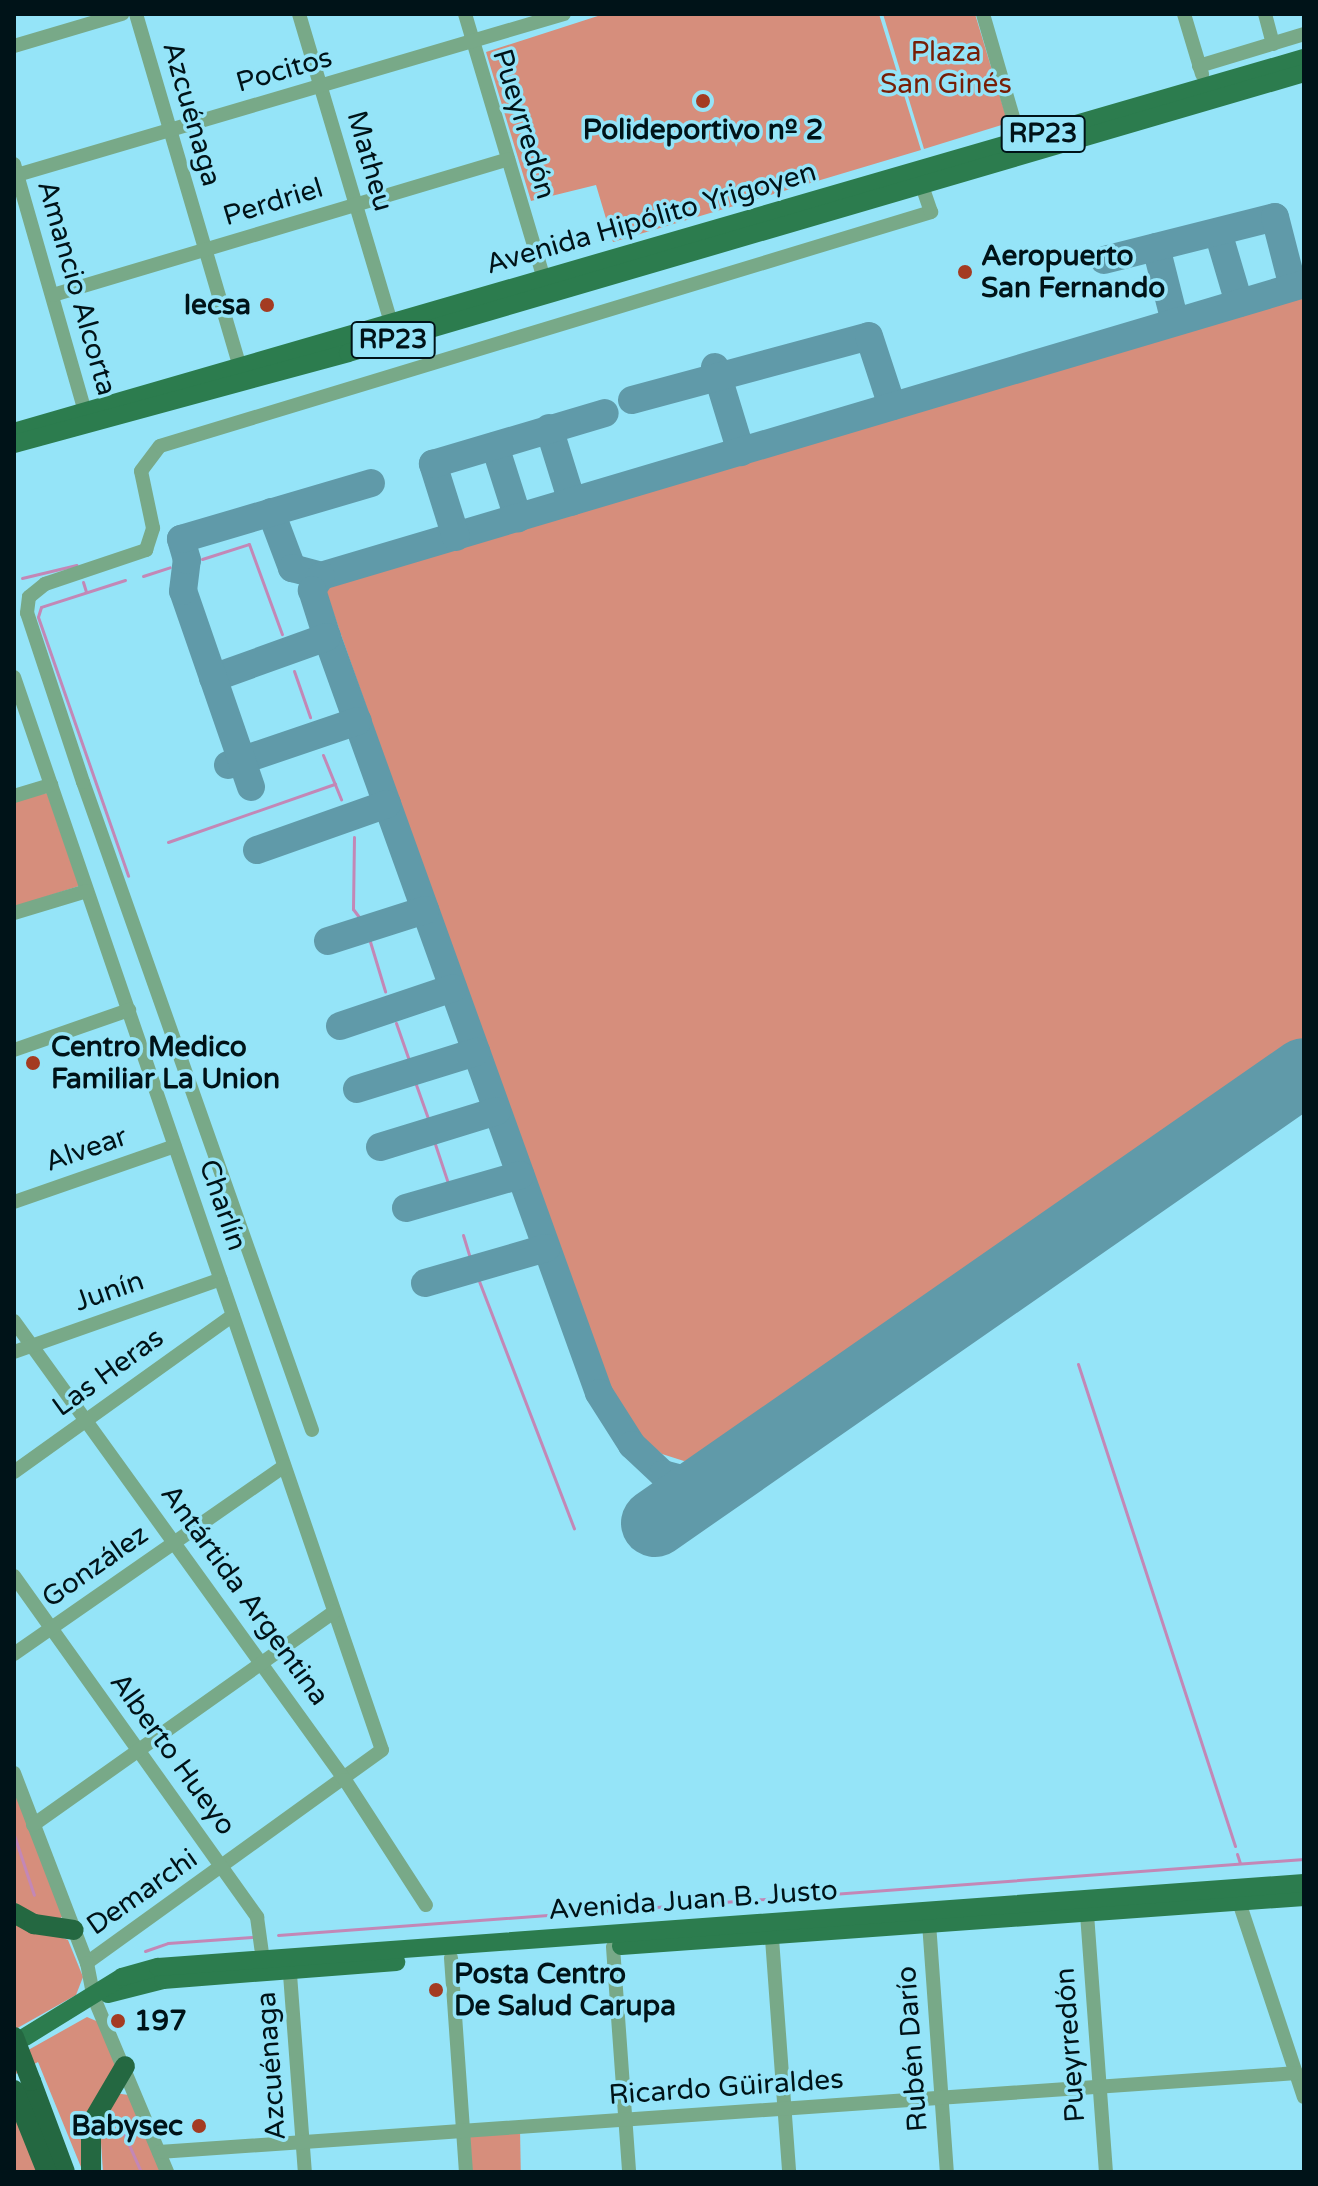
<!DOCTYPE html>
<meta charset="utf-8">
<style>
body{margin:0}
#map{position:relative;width:1318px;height:2186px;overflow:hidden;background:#95e4f8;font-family:"Varela Round",sans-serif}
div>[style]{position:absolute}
.green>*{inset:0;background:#d68e7c;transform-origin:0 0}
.stream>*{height:3px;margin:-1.5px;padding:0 1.5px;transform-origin:1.5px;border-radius:1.5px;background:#c387b6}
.taxiway>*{height:28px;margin:-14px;padding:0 14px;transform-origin:14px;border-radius:14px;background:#609aa9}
.runway>*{height:68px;margin:-34px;padding:0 34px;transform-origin:34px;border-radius:34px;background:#609aa9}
.minor>*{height:14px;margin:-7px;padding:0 7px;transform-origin:7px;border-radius:7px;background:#78a988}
.major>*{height:18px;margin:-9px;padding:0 9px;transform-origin:9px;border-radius:9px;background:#2c7c4e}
.highway>*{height:20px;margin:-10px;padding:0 10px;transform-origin:10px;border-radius:10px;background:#246841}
.highway-bridge>*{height:20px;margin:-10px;padding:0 10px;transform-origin:10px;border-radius:10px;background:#246841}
.dots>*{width:22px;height:22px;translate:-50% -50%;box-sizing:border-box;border:4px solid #95e4f8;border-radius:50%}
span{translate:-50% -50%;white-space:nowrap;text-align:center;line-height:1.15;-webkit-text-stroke:7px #95e4f8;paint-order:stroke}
.shield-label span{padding:2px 6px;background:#95e4f8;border:2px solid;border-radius:6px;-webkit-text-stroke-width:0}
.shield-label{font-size:26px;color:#001318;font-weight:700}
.park-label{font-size:28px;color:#771e06}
.street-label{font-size:28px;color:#001318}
.poi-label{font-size:28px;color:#001318;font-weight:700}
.left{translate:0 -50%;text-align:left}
.right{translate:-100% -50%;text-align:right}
.frame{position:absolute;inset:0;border:16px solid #001318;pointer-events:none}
</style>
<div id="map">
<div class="green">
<div style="clip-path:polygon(604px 14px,879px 14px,921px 150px,613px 242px,596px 185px,531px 201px,486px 52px)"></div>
<div style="clip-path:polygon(883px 14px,975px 14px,1008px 123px,924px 149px)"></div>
<div style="clip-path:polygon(1304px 297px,1304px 1043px,708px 1458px,684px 1461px,662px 1454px,634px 1431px,599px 1368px,326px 592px,333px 583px)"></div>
<div style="clip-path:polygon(47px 793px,79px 886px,14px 907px,14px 801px)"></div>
<div style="clip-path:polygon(14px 1781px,63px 1916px,56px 1922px,42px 1921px,14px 1902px)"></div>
<div style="clip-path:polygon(14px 1918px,68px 1940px,83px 1977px,76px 1995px,14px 2030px)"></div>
<div style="clip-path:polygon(87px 2017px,101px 2023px,117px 2064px,83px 2172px,38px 2062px,14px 2075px,14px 2058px)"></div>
<div style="clip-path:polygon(114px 2093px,129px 2095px,164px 2172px,103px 2172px,100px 2127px)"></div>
<div style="clip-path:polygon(14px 2115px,37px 2172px,14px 2172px)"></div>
<div style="left:520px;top:2128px;width:44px;height:57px;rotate:89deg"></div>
</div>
<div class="stream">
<div style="left:202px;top:559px;width:49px;rotate:-17.7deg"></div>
<div style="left:249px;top:544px;width:96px;rotate:69.9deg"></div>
<div style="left:143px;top:576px;width:28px;rotate:-18deg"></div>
<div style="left:22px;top:578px;width:56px;rotate:-13.5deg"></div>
<div style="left:125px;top:580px;width:88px;rotate:162.2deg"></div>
<div style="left:41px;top:607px;width:10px;rotate:107deg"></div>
<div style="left:38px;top:617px;width:274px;rotate:70.8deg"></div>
<div style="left:83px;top:582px;width:10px;rotate:73deg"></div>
<div style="left:294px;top:671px;width:49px;rotate:70.8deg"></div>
<div style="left:323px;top:755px;width:48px;rotate:67.8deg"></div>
<div style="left:354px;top:837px;width:72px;rotate:90.8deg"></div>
<div style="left:353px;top:909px;width:15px;rotate:53deg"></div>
<div style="left:168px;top:842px;width:177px;rotate:-19.2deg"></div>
<div style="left:368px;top:935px;width:59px;rotate:73.1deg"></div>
<div style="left:396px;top:1023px;width:42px;rotate:70.7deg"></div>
<div style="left:414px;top:1079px;width:48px;rotate:70.4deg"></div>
<div style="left:433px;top:1138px;width:51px;rotate:71.6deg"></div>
<div style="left:463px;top:1235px;width:27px;rotate:73deg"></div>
<div style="left:479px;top:1281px;width:265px;rotate:69deg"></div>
<div style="left:1078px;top:1364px;width:507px;rotate:71.96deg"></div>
<div style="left:14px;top:1835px;width:63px;rotate:71.6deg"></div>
<div style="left:1237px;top:1854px;width:9px;rotate:72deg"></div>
<div style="left:278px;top:1935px;width:1029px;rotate:-4.24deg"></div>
<div style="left:145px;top:1951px;width:24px;rotate:-19deg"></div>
<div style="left:168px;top:1943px;width:84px;rotate:-4.1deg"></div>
<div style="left:117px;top:2118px;width:59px;rotate:66deg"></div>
</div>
<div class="taxiway">
<div style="left:1218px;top:232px;width:74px;rotate:73.5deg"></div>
<div style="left:1156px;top:247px;width:77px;rotate:75.8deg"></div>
<div style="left:1104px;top:260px;width:176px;rotate:-14.1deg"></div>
<div style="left:1275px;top:217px;width:72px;rotate:75.6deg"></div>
<div style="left:715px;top:367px;width:89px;rotate:73deg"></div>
<div style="left:632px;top:400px;width:245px;rotate:-15.1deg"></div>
<div style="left:869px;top:336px;width:74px;rotate:71.8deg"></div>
<div style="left:549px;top:428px;width:77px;rotate:72.7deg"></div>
<div style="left:495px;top:446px;width:76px;rotate:72.3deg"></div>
<div style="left:271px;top:512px;width:60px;rotate:69.4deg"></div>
<div style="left:292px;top:568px;width:30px;rotate:15deg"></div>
<div style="left:321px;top:576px;width:1025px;rotate:-16.54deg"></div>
<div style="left:456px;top:537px;width:77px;rotate:-107.5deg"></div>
<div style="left:433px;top:464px;width:179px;rotate:-16.5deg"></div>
<div style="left:321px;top:576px;width:17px;rotate:123deg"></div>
<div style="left:312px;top:590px;width:49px;rotate:72.3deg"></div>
<div style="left:327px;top:637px;width:803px;rotate:70.21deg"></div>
<div style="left:599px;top:1393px;width:62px;rotate:57.6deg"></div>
<div style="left:632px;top:1445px;width:42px;rotate:43.1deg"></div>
<div style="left:663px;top:1474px;width:27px;rotate:15deg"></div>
<div style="left:689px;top:1481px;width:33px;rotate:-9deg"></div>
<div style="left:213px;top:678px;width:121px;rotate:-19.8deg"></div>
<div style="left:228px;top:765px;width:137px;rotate:-18.7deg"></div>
<div style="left:251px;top:787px;width:207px;rotate:-109.1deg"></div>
<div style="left:183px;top:591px;width:31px;rotate:-83deg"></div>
<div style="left:187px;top:560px;width:22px;rotate:-106deg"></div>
<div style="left:181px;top:539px;width:198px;rotate:-16.4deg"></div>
<div style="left:257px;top:850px;width:138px;rotate:-19.5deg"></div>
<div style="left:328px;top:941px;width:102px;rotate:-17.7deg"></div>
<div style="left:340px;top:1026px;width:119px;rotate:-18.6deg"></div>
<div style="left:357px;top:1089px;width:125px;rotate:-17.3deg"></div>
<div style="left:380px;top:1147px;width:122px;rotate:-17.1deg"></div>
<div style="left:406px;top:1208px;width:119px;rotate:-16.1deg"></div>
<div style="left:425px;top:1283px;width:126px;rotate:-16.1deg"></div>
</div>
<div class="runway">
<div style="left:655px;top:1523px;width:790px;rotate:-34.8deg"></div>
</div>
<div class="minor">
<div style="left:136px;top:14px;width:369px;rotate:73.6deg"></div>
<div style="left:299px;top:14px;width:322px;rotate:73.4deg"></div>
<div style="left:465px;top:14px;width:284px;rotate:73.4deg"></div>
<div style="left:983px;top:14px;width:132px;rotate:73.8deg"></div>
<div style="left:1184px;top:14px;width:63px;rotate:73.3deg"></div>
<div style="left:1265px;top:14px;width:31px;rotate:75deg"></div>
<div style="left:14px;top:46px;width:113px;rotate:-16.5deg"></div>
<div style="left:1199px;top:66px;width:110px;rotate:-16.9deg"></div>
<div style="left:14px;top:164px;width:264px;rotate:74deg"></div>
<div style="left:17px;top:175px;width:570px;rotate:-16.4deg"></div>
<div style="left:53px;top:295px;width:475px;rotate:-16.6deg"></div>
<div style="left:14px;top:677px;width:1134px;rotate:71.07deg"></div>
<div style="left:382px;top:1750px;width:364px;rotate:144.2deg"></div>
<div style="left:14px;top:796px;width:39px;rotate:-17deg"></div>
<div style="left:14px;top:913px;width:76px;rotate:-16.8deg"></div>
<div style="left:14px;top:1050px;width:122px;rotate:-19.2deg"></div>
<div style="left:14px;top:1202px;width:170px;rotate:-19.2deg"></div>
<div style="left:14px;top:1321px;width:566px;rotate:54.2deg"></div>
<div style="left:345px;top:1780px;width:149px;rotate:57.1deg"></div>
<div style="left:14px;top:1352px;width:219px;rotate:-19.4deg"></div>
<div style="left:312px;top:1430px;width:687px;rotate:-109.46deg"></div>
<div style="left:83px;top:782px;width:178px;rotate:-108.3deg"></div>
<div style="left:27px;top:613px;width:16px;rotate:-83deg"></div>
<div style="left:29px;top:597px;width:21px;rotate:-39deg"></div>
<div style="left:45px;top:584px;width:107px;rotate:-18.6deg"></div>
<div style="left:146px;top:550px;width:23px;rotate:-72deg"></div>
<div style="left:153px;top:528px;width:58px;rotate:-101.9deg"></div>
<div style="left:141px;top:471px;width:31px;rotate:-53deg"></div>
<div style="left:160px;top:446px;width:806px;rotate:-16.88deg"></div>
<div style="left:931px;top:212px;width:28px;rotate:-109deg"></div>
<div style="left:14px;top:1472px;width:269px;rotate:-35.6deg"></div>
<div style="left:14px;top:1576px;width:419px;rotate:54.5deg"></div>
<div style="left:257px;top:1917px;width:51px;rotate:82.2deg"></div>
<div style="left:14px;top:1654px;width:329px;rotate:-34.8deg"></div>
<div style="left:14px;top:1773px;width:204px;rotate:69deg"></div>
<div style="left:87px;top:1963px;width:36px;rotate:79deg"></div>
<div style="left:94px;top:1998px;width:189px;rotate:67.2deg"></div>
<div style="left:33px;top:1825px;width:369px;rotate:-35.3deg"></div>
<div style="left:1236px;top:1893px;width:215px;rotate:71.6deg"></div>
<div style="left:1087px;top:1914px;width:259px;rotate:85.8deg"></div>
<div style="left:929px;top:1923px;width:250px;rotate:85.9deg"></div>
<div style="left:771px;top:1925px;width:248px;rotate:85.8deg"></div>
<div style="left:613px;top:1947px;width:226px;rotate:85.9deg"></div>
<div style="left:451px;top:1958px;width:215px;rotate:86deg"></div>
<div style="left:289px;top:1961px;width:212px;rotate:85.7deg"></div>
<div style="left:159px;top:2152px;width:1140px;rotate:-3.97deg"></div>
</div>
<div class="major">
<div style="left:14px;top:432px;width:1343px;rotate:-16.17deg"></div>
<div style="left:14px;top:444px;width:346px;rotate:-15.2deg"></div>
<div style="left:348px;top:353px;width:996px;rotate:-16.32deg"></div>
<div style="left:621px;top:1946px;width:685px;rotate:-4.1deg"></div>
<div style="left:108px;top:1994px;width:57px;rotate:-14.3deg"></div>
<div style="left:163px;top:1980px;width:234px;rotate:-4.4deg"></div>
<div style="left:25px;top:2037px;width:114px;rotate:-31.7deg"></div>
<div style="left:122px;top:1977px;width:37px;rotate:-16deg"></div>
<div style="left:158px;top:1967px;width:1149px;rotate:-4.19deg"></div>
</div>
<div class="highway">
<div style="left:14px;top:1913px;width:23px;rotate:29deg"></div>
<div style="left:34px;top:1924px;width:40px;rotate:8.5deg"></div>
<div style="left:31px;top:2081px;width:97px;rotate:69.5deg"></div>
<div style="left:14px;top:2090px;width:88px;rotate:68.1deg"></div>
<div style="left:91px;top:2172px;width:48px;rotate:-90deg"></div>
<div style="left:91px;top:2124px;width:67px;rotate:-59.6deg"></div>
</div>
<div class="highway-bridge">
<div style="left:14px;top:2037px;width:47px;rotate:68.9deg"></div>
</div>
<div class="dots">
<div style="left:703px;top:101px;background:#a43b22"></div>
<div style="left:965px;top:272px;background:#a43b22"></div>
<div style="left:267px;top:305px;background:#a43b22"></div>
<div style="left:33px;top:1063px;background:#a43b22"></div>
<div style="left:436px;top:1990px;background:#a43b22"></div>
<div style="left:118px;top:2021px;background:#a43b22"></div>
<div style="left:199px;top:2126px;background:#a43b22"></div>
</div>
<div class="shield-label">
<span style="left:1043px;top:134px">RP23</span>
<span style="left:393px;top:340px">RP23</span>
</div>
<div class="park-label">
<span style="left:946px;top:68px">Plaza<br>San Ginés</span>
</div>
<div class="street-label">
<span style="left:284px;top:70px;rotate:-16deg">Pocitos</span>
<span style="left:192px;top:114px;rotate:74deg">Azcuénaga</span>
<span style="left:524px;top:124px;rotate:73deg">Pueyrredón</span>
<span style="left:370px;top:161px;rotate:74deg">Matheu</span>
<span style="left:273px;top:202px;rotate:-17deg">Perdriel</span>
<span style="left:651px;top:218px;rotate:-16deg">Avenida Hipólito Yrigoyen</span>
<span style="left:77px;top:288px;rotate:74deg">Amancio Alcorta</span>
<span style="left:86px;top:1149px;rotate:-19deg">Alvear</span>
<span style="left:223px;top:1205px;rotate:71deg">Charlín</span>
<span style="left:109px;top:1291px;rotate:-19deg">Junín</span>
<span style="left:108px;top:1372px;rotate:-36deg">Las Heras</span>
<span style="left:95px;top:1566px;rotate:-35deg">González</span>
<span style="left:245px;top:1595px;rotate:54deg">Antártida Argentina</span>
<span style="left:173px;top:1754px;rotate:54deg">Alberto Hueyo</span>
<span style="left:142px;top:1892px;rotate:-35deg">Demarchi</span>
<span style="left:693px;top:1900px;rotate:-4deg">Avenida Juan B. Justo</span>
<span style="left:1070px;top:2045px;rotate:-94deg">Pueyrredón</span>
<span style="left:912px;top:2049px;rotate:-94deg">Rubén Darío</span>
<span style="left:271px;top:2066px;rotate:-94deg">Azcuénaga</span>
<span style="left:726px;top:2087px;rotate:-4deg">Ricardo Güiraldes</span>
</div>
<div class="poi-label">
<span style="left:703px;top:130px">Polideportivo nº 2</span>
<span class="left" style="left:981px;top:272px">Aeropuerto<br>San Fernando</span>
<span class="right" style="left:251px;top:305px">Iecsa</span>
<span class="left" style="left:51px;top:1063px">Centro Medico<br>Familiar La Union</span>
<span class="left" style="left:454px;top:1990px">Posta Centro<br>De Salud Carupa</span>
<span class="left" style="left:134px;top:2021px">197</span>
<span class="right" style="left:183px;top:2126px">Babysec</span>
</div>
<div class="frame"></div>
</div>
